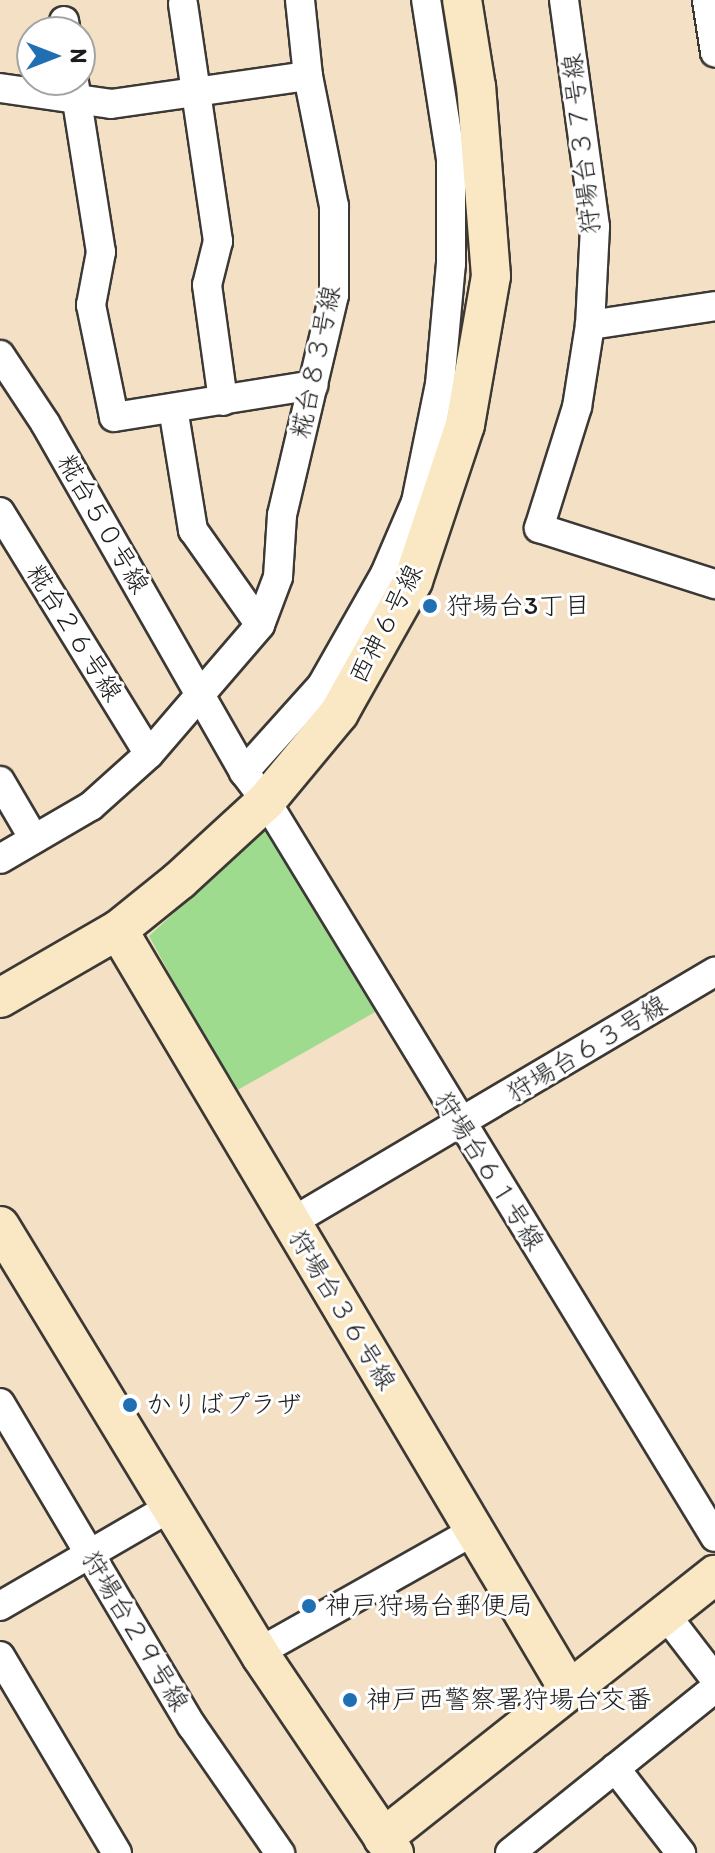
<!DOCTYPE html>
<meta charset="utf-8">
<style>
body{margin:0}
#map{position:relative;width:715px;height:1853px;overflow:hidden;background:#f3e0c5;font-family:Itim,"Klee One",sans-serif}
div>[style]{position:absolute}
.green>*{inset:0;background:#9fdb8e}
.roads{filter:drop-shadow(2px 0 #3c3935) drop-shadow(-2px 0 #3c3935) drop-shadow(0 2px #3c3935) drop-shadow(0 -2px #3c3935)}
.street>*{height:28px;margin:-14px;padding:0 14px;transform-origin:14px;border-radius:14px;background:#fff}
.secondary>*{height:38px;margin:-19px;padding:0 19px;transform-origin:19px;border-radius:19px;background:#fae7c3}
.dots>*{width:22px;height:22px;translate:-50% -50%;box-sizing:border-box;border:4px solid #fff;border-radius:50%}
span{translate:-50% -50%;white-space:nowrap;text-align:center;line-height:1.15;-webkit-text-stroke:6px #fff;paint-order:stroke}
.street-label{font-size:26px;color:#1c1c1c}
.poi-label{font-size:26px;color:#1c1c1c}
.left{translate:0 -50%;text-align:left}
.north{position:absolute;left:16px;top:16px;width:80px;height:80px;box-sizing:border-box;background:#fff;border:2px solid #a4a4a4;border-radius:50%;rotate:90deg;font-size:22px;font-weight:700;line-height:32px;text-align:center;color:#1c1c1c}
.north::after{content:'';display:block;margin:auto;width:28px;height:36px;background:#1f6fb2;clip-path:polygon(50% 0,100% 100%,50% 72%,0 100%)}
</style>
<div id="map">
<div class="green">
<div style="clip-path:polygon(266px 828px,377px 1011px,234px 1092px,149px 936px)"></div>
</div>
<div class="roads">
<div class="street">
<div style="left:300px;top:0;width:76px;rotate:84deg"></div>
<div style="left:564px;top:0;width:229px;rotate:82.2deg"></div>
<div style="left:595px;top:227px;width:98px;rotate:92.9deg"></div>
<div style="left:590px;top:325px;width:83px;rotate:99deg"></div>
<div style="left:577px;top:407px;width:127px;rotate:107.4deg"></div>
<div style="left:539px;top:528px;width:185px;rotate:17.7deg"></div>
<div style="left:707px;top:0;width:53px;rotate:81.3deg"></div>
<div style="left:183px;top:4px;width:240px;rotate:81.6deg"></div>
<div style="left:218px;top:241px;width:45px;rotate:104deg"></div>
<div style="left:207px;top:285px;width:117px;rotate:82.1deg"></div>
<div style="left:64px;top:21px;width:11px;rotate:80deg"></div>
<div style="left:74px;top:82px;width:172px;rotate:81deg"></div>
<div style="left:101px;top:252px;width:54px;rotate:100.7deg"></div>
<div style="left:91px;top:305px;width:114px;rotate:78.4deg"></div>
<div style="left:114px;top:417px;width:202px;rotate:-9.1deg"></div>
<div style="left:0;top:88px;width:112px;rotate:8.2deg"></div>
<div style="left:111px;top:104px;width:199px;rotate:-8.1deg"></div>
<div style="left:308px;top:76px;width:133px;rotate:78.7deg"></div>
<div style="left:334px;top:206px;width:89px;rotate:90deg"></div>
<div style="left:334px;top:295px;width:226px;rotate:103.3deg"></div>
<div style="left:282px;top:515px;width:62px;rotate:93.7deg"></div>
<div style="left:278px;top:577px;width:51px;rotate:110.6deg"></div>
<div style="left:260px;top:625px;width:170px;rotate:130.7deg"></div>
<div style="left:149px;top:754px;width:78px;rotate:138.1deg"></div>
<div style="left:91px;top:806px;width:105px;rotate:149.8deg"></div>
<div style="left:590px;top:325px;width:126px;rotate:-8.6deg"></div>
<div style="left:0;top:355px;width:82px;rotate:56.5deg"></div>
<div style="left:45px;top:423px;width:402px;rotate:60.3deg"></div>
<div style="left:244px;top:772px;width:36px;rotate:53deg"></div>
<div style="left:266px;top:801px;width:862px;rotate:58.61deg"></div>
<div style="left:173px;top:408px;width:124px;rotate:80.7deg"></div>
<div style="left:193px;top:530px;width:116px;rotate:54.8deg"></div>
<div style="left:0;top:512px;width:284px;rotate:58.4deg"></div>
<div style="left:244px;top:772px;width:117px;rotate:-48.1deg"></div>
<div style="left:322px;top:685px;width:128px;rotate:-60.4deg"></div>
<div style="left:385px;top:574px;width:78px;rotate:-66.7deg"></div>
<div style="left:416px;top:502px;width:120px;rotate:-78.5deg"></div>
<div style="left:440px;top:384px;width:121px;rotate:-84.8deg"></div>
<div style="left:451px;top:264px;width:105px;rotate:-90deg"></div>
<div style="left:451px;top:159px;width:161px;rotate:-98.9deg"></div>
<div style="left:0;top:781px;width:67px;rotate:59.6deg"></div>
<div style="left:290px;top:1223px;width:494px;rotate:-30.6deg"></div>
<div style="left:0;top:1403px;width:376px;rotate:59.3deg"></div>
<div style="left:192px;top:1726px;width:155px;rotate:55.3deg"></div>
<div style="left:0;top:1606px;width:195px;rotate:-30.1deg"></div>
<div style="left:665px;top:1614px;width:82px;rotate:52.4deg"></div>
<div style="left:259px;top:1652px;width:247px;rotate:-29.4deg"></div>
<div style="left:0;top:1656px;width:229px;rotate:59.3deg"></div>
<div style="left:615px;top:1768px;width:108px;rotate:52.2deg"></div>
<div style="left:510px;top:1853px;width:263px;rotate:-38.8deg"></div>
</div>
<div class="secondary">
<div style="left:118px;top:930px;width:884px;rotate:59.31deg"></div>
<div style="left:0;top:998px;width:136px;rotate:-30deg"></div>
<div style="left:118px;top:930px;width:80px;rotate:-38.9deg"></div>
<div style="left:180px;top:880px;width:117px;rotate:-42.6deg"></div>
<div style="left:266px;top:801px;width:114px;rotate:-50.3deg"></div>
<div style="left:339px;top:713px;width:151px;rotate:-60.7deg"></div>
<div style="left:413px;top:581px;width:164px;rotate:-71.6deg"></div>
<div style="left:465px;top:425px;width:151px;rotate:-80.1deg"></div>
<div style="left:491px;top:276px;width:190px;rotate:-94.5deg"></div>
<div style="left:476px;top:87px;width:88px;rotate:-99.1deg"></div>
<div style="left:0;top:1226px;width:503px;rotate:58.74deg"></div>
<div style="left:261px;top:1656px;width:238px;rotate:56deg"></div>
<div style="left:383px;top:1838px;width:424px;rotate:-38.4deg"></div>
</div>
</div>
<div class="dots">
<div style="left:430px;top:606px;background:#1f6fb2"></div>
<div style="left:130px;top:1405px;background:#1f6fb2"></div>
<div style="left:309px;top:1606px;background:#1f6fb2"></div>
<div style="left:350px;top:1700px;background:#1f6fb2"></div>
</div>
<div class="street-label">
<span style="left:582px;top:144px;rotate:-96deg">狩場台３７号線</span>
<span style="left:316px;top:362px;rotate:-78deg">糀台８３号線</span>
<span style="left:103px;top:524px;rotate:60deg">糀台５０号線</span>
<span style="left:386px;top:624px;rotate:-63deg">西神６号線</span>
<span style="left:74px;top:633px;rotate:58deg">糀台２６号線</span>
<span style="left:587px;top:1049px;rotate:-31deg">狩場台６３号線</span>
<span style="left:489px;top:1171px;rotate:58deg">狩場台６１号線</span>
<span style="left:342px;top:1310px;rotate:59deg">狩場台３６号線</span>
<span style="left:135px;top:1631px;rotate:59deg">狩場台２９号線</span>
</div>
<div class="poi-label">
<span class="left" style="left:446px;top:606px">狩場台3丁目</span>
<span class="left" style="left:146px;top:1405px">かりばプラザ</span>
<span class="left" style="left:325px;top:1606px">神戸狩場台郵便局</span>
<span class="left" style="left:366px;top:1700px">神戸西警察署狩場台交番</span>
</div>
<div class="north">N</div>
</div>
